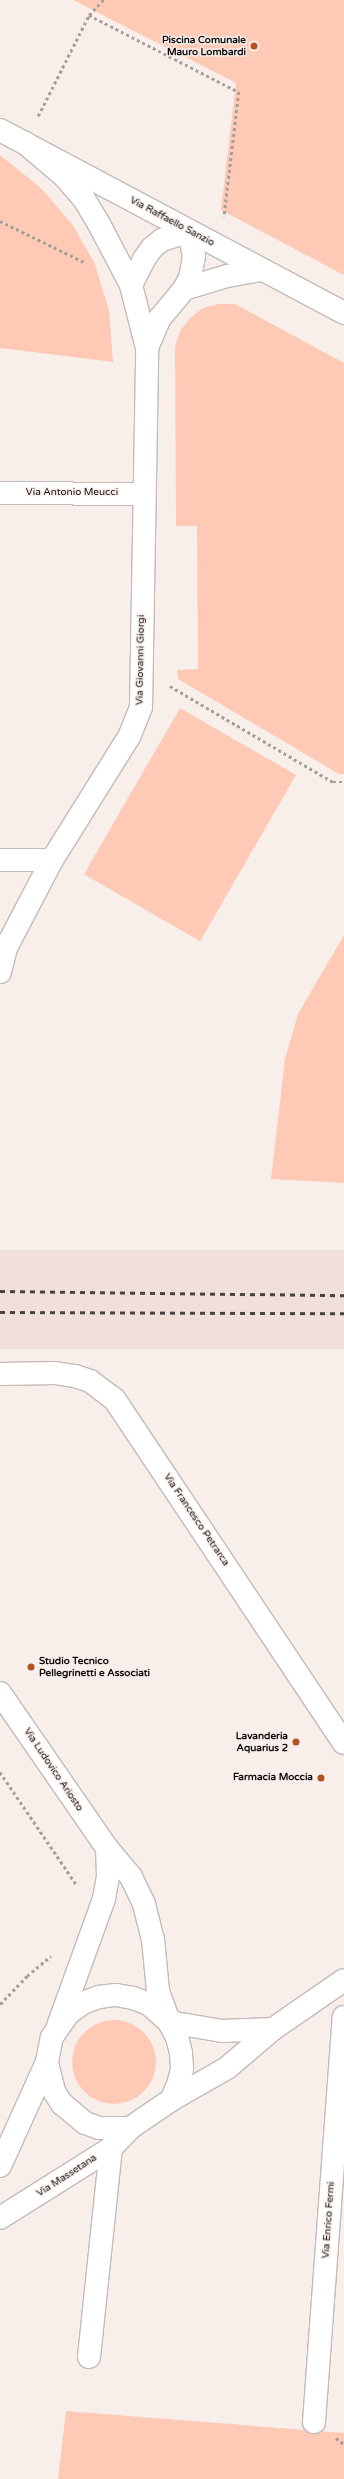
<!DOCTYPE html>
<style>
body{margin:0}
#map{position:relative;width:344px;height:2479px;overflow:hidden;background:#f8efeb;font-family:"Varela Round",sans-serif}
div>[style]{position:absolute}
.built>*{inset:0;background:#f0e0d9;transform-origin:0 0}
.green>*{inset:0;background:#fecab5;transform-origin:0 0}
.round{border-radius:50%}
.path>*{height:2.5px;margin-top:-1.25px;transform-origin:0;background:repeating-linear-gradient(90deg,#a59e9b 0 3px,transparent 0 6px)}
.roads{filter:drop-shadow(1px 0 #c4bbb8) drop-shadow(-1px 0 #c4bbb8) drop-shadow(0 1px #c4bbb8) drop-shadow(0 -1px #c4bbb8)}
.minor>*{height:22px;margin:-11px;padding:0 11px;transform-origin:11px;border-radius:11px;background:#fff}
.major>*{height:22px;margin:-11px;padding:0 11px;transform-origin:11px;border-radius:11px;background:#fff}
.rail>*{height:3px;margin-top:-1.5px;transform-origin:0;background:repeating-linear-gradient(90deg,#474341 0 5px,transparent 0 10px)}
.dots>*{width:11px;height:11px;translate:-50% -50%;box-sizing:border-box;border:2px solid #f8efeb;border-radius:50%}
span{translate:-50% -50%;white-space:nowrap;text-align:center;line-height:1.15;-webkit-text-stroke:3px #f8efeb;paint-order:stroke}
.poi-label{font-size:10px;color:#0f0c0b;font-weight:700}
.right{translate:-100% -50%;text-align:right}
.left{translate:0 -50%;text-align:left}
.street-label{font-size:10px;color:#0f0c0b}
</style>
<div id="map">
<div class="built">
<div style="left:0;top:1250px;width:344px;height:99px"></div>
</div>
<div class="green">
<div style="clip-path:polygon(73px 0,344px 0,344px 275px,221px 210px,236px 83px)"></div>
<div style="clip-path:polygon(0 155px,42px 189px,72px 224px,94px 262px,109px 310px,113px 362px,0 348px)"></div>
<div style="clip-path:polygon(218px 304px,235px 304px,344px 363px,344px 774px,339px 774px,178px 679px,177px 670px,198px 669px,197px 526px,176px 526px,175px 347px,180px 331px,190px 318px,203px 308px)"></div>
<div style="left:180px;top:708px;width:134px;height:192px;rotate:30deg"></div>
<div style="clip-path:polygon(344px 935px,344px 1183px,271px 1179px,285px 1059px,298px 1014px)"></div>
<div class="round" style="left:72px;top:2020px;width:84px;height:84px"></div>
<div style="clip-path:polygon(66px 2411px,344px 2433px,344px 2479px,58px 2479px)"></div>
</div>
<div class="path">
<div style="left:89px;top:15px;width:169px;rotate:27.2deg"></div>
<div style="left:239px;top:92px;width:126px;rotate:96.8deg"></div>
<div style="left:38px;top:116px;width:113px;rotate:-63.2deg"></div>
<div style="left:89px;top:15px;width:21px;rotate:-47deg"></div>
<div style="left:0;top:221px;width:96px;rotate:26deg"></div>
<div style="left:170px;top:686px;width:189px;rotate:30.5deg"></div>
<div style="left:333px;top:782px;width:11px"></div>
<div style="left:0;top:1772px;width:135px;rotate:55.8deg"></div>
<div style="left:0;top:2004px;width:39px;rotate:-46deg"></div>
<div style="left:27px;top:1976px;width:31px;rotate:-40deg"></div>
<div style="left:336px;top:2438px;width:10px;rotate:37deg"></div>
</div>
<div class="roads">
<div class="minor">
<div style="left:0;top:130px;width:390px;rotate:28deg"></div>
<div style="left:131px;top:285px;width:29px;rotate:-63deg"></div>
<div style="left:144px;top:259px;width:14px;rotate:-54deg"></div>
<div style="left:152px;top:248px;width:13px;rotate:-39deg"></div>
<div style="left:162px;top:240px;width:28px;rotate:-18deg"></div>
<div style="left:189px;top:231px;width:25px;rotate:79deg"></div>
<div style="left:194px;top:256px;width:22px;rotate:100deg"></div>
<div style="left:190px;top:278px;width:13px;rotate:119deg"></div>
<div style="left:147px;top:348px;width:33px;rotate:-67deg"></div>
<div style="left:160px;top:318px;width:38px;rotate:-50deg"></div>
<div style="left:184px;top:289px;width:45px;rotate:-16.8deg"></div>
<div style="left:227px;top:276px;width:36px;rotate:-10deg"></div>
<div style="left:0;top:493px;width:143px;rotate:0.4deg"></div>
<div style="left:0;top:860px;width:52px"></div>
<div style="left:0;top:972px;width:25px;rotate:-76deg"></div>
<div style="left:6px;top:948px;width:99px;rotate:-62.4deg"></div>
<div style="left:52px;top:860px;width:145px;rotate:-58deg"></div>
<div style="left:129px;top:737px;width:32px;rotate:-68deg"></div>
<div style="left:141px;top:707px;width:359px;rotate:-89deg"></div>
<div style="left:147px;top:348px;width:65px;rotate:-104.3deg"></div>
<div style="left:131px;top:285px;width:69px;rotate:-117.7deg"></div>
<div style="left:99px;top:224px;width:29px;rotate:-121deg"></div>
<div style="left:84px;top:199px;width:30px;rotate:-131deg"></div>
<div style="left:64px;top:176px;width:52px;rotate:-139.6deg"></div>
<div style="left:0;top:1374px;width:55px;rotate:-1deg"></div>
<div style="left:55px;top:1373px;width:20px;rotate:9deg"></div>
<div style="left:75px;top:1376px;width:16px;rotate:18deg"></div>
<div style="left:90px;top:1381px;width:31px;rotate:37deg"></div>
<div style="left:115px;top:1400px;width:412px;rotate:56.3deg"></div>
<div style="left:0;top:1693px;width:188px;rotate:55.4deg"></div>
<div style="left:107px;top:1848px;width:38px;rotate:50deg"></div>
<div style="left:131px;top:1877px;width:30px;rotate:64deg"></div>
<div style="left:144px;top:1904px;width:36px;rotate:76deg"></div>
<div style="left:153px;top:1939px;width:52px;rotate:84.5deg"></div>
<div style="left:158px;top:1991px;width:33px;rotate:70deg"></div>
<div style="left:58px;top:2026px;width:135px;rotate:-70.1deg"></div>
<div style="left:104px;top:1899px;width:23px;rotate:-80deg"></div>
<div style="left:108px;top:1876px;width:28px;rotate:-92deg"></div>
<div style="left:89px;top:2357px;width:210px;rotate:-84deg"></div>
<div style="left:314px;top:2422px;width:406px;rotate:-85.8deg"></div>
</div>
<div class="major">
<div style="left:169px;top:2022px;width:54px;rotate:9.6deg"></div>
<div style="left:222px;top:2031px;width:51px;rotate:-2.2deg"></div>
<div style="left:130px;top:2128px;width:31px;rotate:180deg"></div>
<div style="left:99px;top:2128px;width:15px;rotate:-160deg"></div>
<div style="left:85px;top:2123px;width:30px;rotate:-140deg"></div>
<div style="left:62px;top:2104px;width:15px;rotate:-122deg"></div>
<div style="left:54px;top:2091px;width:30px;rotate:-104deg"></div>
<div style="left:47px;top:2062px;width:25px;rotate:-79deg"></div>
<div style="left:52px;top:2037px;width:29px;rotate:-55deg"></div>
<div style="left:69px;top:2013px;width:17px;rotate:-36deg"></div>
<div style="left:83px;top:2003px;width:17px;rotate:-21deg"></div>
<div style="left:99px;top:1997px;width:17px;rotate:-7deg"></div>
<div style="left:116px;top:1995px;width:17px;rotate:10deg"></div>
<div style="left:133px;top:1998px;width:17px;rotate:21deg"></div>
<div style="left:149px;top:2004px;width:27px;rotate:42deg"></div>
<div style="left:169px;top:2022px;width:17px;rotate:62deg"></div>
<div style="left:177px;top:2037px;width:16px;rotate:76deg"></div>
<div style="left:181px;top:2053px;width:16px;rotate:86deg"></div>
<div style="left:182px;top:2069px;width:16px;rotate:104deg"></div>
<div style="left:178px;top:2085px;width:17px;rotate:115deg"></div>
<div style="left:0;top:2166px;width:114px;rotate:-65.7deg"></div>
<div style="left:0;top:2218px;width:131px;rotate:-32.2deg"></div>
<div style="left:111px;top:2148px;width:28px;rotate:-46deg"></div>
<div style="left:130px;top:2128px;width:50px;rotate:-34.3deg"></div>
<div style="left:171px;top:2100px;width:64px;rotate:-29.7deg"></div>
<div style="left:227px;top:2068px;width:60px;rotate:-40.3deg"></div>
<div style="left:273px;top:2029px;width:86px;rotate:-34.6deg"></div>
</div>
</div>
<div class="rail">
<div style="left:0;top:1291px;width:344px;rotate:0.7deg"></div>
<div style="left:0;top:1312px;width:344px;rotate:0.2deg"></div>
</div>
<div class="dots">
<div style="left:254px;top:46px;background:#b65023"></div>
<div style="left:31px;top:1667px;background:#b65023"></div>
<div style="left:296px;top:1742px;background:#b65023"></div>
<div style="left:321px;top:1778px;background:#b65023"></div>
</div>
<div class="poi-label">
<span class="right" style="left:246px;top:46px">Piscina Comunale<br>Mauro Lombardi</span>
<span class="left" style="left:39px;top:1667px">Studio Tecnico<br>Pellegrinetti e Associati</span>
<span class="right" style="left:288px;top:1742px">Lavanderia<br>Aquarius 2</span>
<span class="right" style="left:313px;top:1778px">Farmacia Moccia</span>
</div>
<div class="street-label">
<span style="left:172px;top:222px;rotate:28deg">Via Raffaello Sanzio</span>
<span style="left:72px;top:493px">Via Antonio Meucci</span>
<span style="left:141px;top:660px;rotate:-89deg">Via Giovanni Giorgi</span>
<span style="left:196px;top:1520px;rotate:56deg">Via Francesco Petrarca</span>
<span style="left:53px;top:1770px;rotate:56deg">Via Ludovico Ariosto</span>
<span style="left:67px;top:2176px;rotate:-33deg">Via Massetana</span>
<span style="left:329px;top:2220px;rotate:-86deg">Via Enrico Fermi</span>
</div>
</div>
